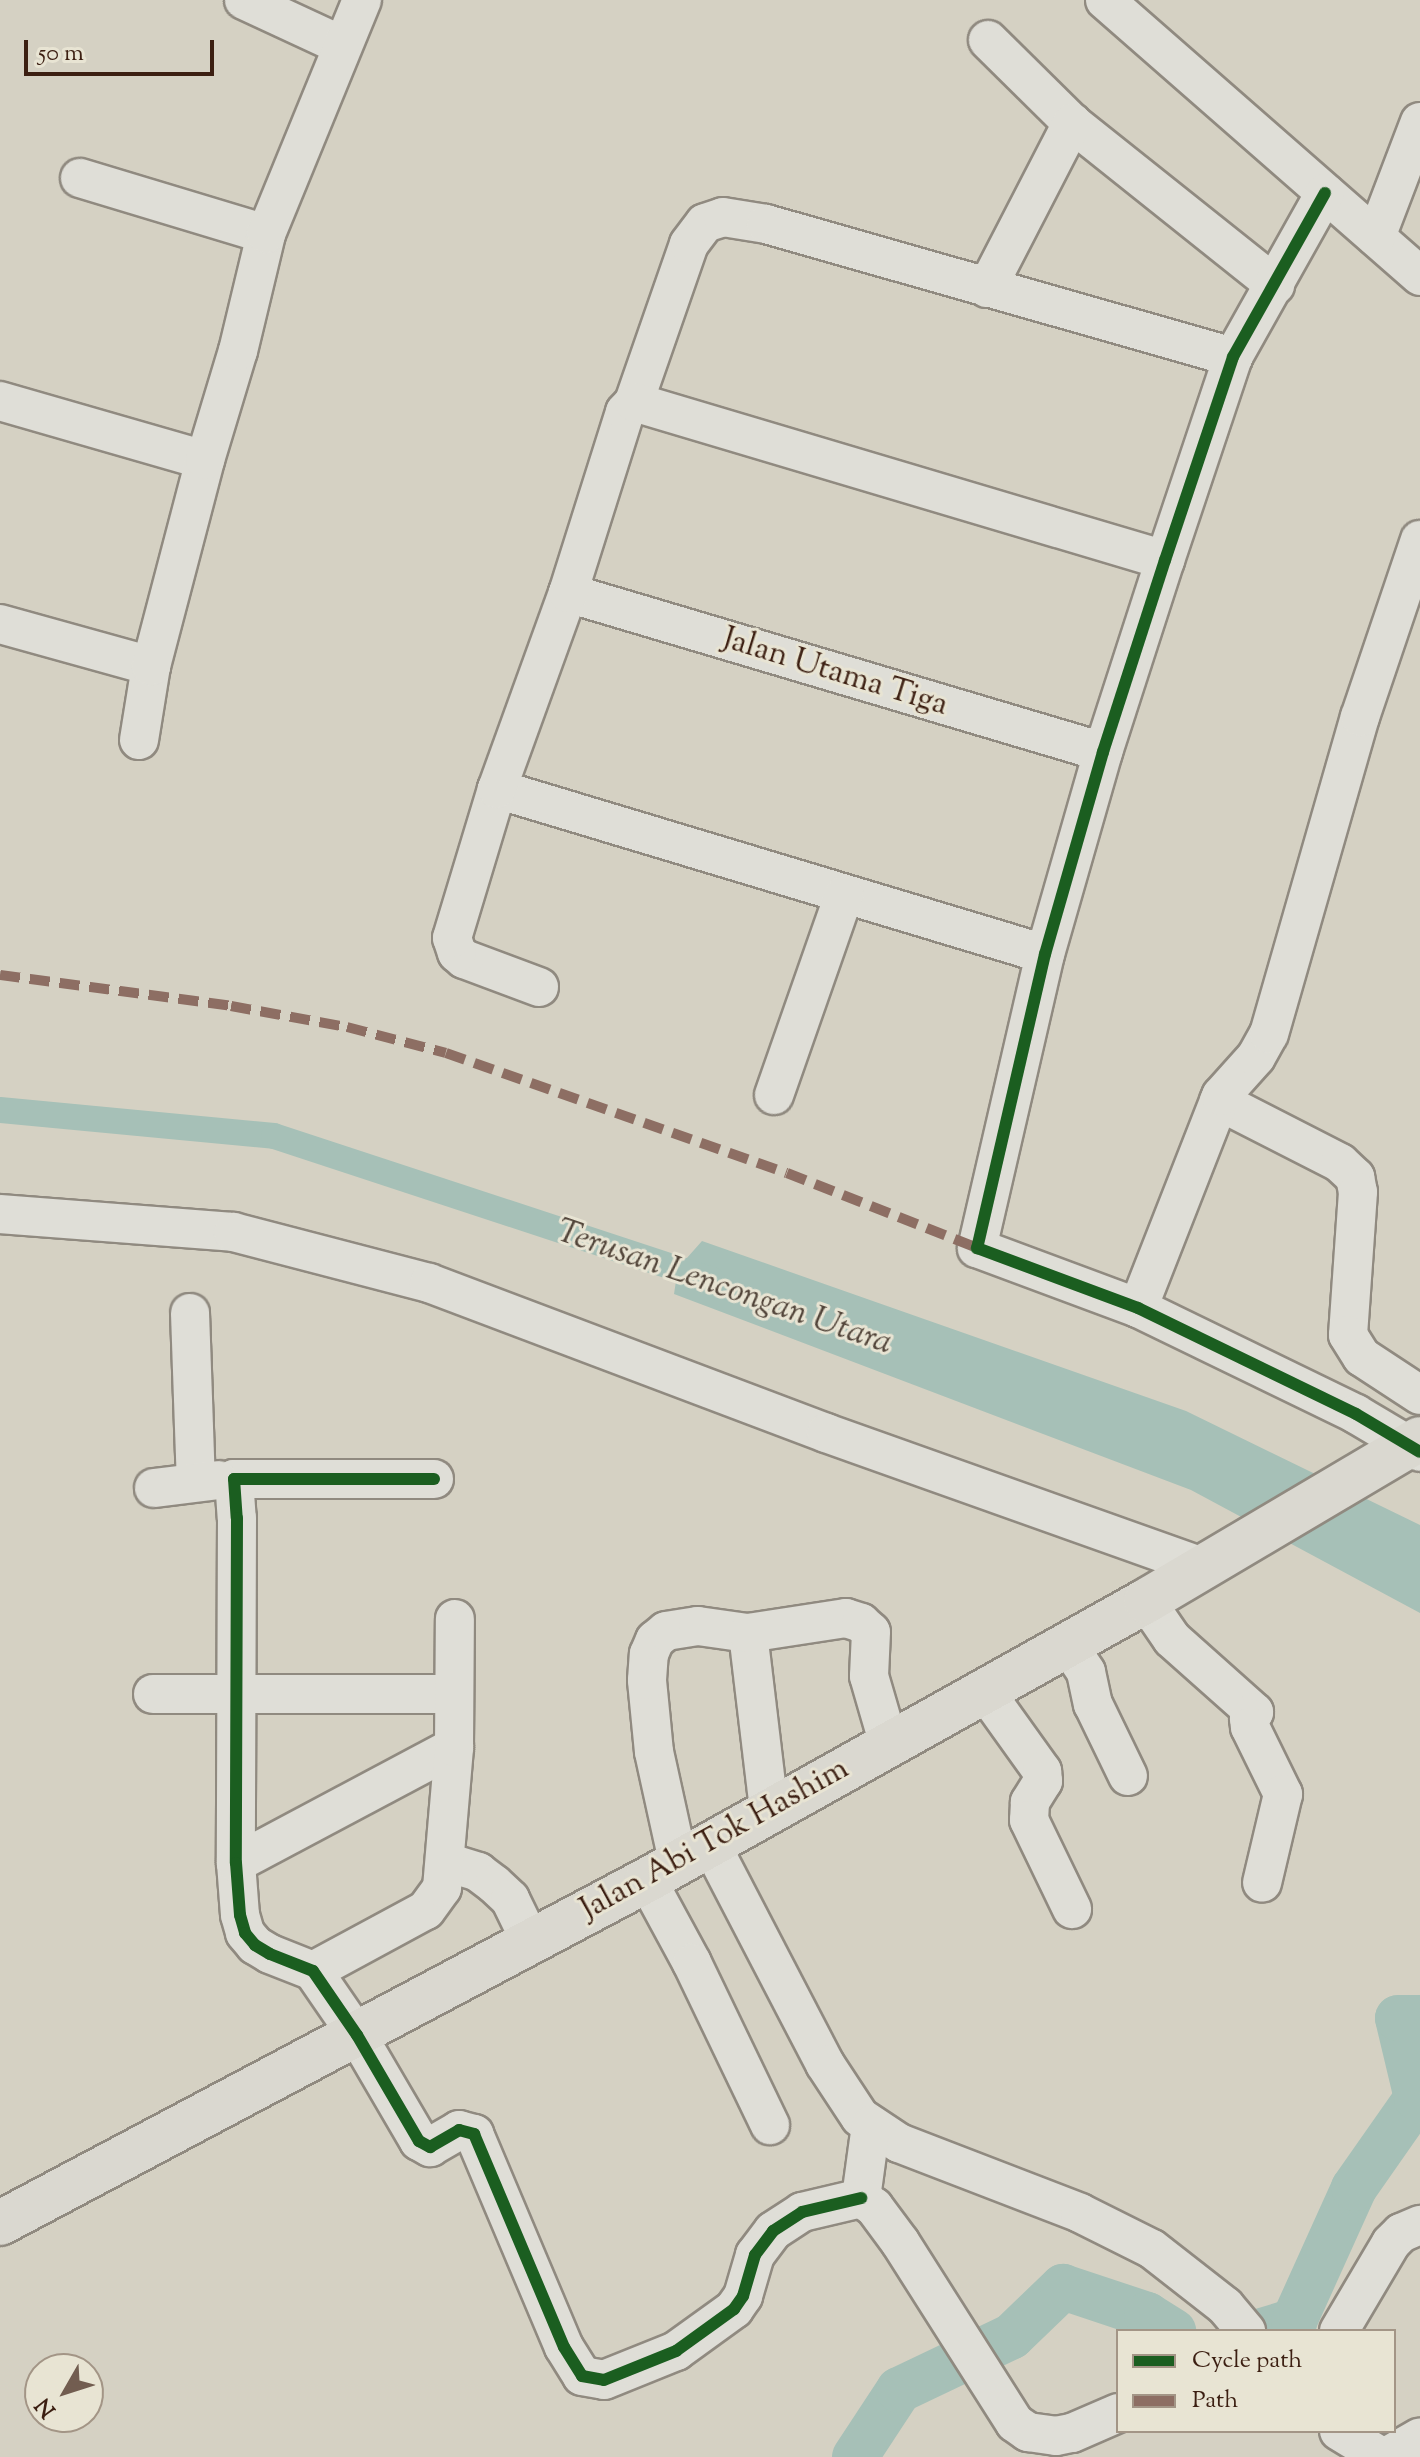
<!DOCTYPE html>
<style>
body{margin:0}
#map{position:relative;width:1420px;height:2457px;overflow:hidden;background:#d5d1c3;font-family:"Sorts Mill Goudy",serif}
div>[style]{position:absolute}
.water>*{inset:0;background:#a6c0b7}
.canal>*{height:26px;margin:-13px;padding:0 13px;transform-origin:13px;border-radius:13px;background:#a6c0b7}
.river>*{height:46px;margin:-23px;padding:0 23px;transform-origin:23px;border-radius:23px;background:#a6c0b7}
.roads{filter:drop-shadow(2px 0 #908a80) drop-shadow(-2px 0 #908a80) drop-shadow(0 2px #908a80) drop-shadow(0 -2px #908a80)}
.minor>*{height:38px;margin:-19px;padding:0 19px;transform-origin:19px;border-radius:19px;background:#dfded7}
.major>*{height:44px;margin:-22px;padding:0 22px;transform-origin:22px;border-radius:22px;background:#dad8d0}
.quiet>*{height:10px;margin-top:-5px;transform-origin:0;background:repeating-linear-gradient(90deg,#8d6e63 0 20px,transparent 0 30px)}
.cycleway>*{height:12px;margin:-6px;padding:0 6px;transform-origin:6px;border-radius:6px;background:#1b5e20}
span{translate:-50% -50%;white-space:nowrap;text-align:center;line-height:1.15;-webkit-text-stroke:6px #e8e4d3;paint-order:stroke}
.street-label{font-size:32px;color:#3c1f12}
.water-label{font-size:34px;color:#52453a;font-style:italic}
.legend{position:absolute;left:1116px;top:2329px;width:280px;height:104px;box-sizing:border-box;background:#e8e4d3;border:2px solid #a39586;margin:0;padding:10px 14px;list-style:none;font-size:24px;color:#3c1f12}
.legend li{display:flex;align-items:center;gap:16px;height:40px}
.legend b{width:40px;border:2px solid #a39586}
.north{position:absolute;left:24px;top:2353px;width:80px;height:80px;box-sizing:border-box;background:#e8e4d3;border:2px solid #a39586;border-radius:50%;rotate:231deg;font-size:22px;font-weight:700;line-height:32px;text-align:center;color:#3c1f12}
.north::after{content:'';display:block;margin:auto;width:28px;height:36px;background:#725d50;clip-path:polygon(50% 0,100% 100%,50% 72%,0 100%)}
.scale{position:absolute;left:24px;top:40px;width:190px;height:36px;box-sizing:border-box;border:4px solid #3c1f12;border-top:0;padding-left:10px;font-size:24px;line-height:28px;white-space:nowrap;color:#3c1f12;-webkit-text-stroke:6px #e8e4d3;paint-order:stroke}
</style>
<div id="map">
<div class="water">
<div style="clip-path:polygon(702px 1241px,1186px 1411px,1420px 1525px,1420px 1613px,1191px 1490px,674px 1294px,678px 1268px)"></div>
</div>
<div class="canal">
<div style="left:0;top:1110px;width:275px;rotate:5.4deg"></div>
<div style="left:274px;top:1136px;width:461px;rotate:18.2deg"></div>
</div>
<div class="river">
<div style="left:1262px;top:2331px;width:34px;rotate:-17deg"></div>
<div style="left:1294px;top:2321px;width:146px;rotate:-65.7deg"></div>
<div style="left:1354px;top:2188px;width:110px;rotate:-55deg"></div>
<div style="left:1417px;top:2098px;width:82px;rotate:-103.4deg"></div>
<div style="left:1398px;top:2018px;width:22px"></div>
<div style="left:855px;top:2457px;width:80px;rotate:-56.7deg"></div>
<div style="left:899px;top:2390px;width:125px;rotate:-25.5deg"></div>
<div style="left:1012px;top:2336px;width:71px;rotate:-43.9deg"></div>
<div style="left:1063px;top:2287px;width:89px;rotate:18.4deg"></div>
<div style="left:1147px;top:2315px;width:31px;rotate:32deg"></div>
</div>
<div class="roads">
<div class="minor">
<div style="left:244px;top:0;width:107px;rotate:24.9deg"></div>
<div style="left:1105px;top:0;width:419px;rotate:41.2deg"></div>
<div style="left:988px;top:40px;width:118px;rotate:44.7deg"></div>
<div style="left:1072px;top:123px;width:260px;rotate:38.6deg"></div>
<div style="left:80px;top:178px;width:194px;rotate:16.8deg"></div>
<div style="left:1325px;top:193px;width:188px;rotate:119.3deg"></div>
<div style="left:1233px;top:357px;width:214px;rotate:108.5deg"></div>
<div style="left:1165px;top:560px;width:202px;rotate:107.9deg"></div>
<div style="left:1103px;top:752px;width:210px;rotate:106deg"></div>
<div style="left:1045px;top:954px;width:302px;rotate:103deg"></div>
<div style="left:977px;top:1248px;width:172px;rotate:20.4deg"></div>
<div style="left:1138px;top:1308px;width:242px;rotate:25.9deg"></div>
<div style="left:1356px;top:1414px;width:74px;rotate:30.7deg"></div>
<div style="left:1376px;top:237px;width:123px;rotate:-69.1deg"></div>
<div style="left:987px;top:288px;width:186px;rotate:-62.7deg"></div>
<div style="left:0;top:401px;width:213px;rotate:16.1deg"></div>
<div style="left:634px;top:402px;width:167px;rotate:-70.8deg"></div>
<div style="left:689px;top:244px;width:26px;rotate:-53deg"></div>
<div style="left:705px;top:223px;width:19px;rotate:-18deg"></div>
<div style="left:723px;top:217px;width:44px;rotate:9.2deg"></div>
<div style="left:766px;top:224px;width:486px;rotate:15.9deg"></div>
<div style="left:568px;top:593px;width:558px;rotate:16.55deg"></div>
<div style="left:0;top:624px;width:157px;rotate:15.5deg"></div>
<div style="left:139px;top:740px;width:75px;rotate:-80.8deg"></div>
<div style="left:151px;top:666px;width:213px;rotate:-75.3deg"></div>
<div style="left:205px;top:460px;width:114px;rotate:-73.2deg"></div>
<div style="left:238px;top:351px;width:120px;rotate:-76.5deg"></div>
<div style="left:266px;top:234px;width:253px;rotate:-67.7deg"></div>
<div style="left:497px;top:789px;width:572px;rotate:16.76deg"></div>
<div style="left:539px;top:987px;width:80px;rotate:-159.5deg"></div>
<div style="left:464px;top:959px;width:9px;rotate:-139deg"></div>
<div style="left:457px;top:953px;width:16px;rotate:-108deg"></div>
<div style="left:452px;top:938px;width:156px;rotate:-73.2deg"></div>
<div style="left:497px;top:789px;width:208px;rotate:-70.1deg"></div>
<div style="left:568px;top:593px;width:190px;rotate:-72.5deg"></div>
<div style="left:625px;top:412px;width:13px;rotate:-48deg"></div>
<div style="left:634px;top:402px;width:554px;rotate:16.57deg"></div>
<div style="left:774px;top:1095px;width:212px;rotate:-70.7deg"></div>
<div style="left:1219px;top:1101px;width:136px;rotate:27.1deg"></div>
<div style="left:1340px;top:1163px;width:21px;rotate:43deg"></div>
<div style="left:1355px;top:1177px;width:15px;rotate:79deg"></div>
<div style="left:1358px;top:1192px;width:143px;rotate:94deg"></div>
<div style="left:1348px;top:1335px;width:26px;rotate:58deg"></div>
<div style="left:1362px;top:1357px;width:69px;rotate:33.2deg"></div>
<div style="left:0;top:1214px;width:234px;rotate:4.4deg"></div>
<div style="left:233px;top:1232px;width:203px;rotate:14.6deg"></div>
<div style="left:429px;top:1283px;width:424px;rotate:20.7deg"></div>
<div style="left:826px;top:1433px;width:399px;rotate:19.6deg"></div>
<div style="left:1138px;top:1308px;width:228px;rotate:-68.6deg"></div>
<div style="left:1221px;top:1096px;width:52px;rotate:-48.1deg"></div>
<div style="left:1256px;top:1057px;width:26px;rotate:-61deg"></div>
<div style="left:1269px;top:1034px;width:330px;rotate:-74deg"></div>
<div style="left:1360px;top:717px;width:187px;rotate:-71.3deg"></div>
<div style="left:190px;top:1313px;width:168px;rotate:88deg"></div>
<div style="left:434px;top:1479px;width:200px;rotate:180deg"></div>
<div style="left:234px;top:1479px;width:39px;rotate:86deg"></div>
<div style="left:237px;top:1518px;width:345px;rotate:90.2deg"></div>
<div style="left:236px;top:1863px;width:52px;rotate:85.6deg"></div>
<div style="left:240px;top:1915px;width:19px;rotate:74deg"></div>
<div style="left:245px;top:1933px;width:16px;rotate:50deg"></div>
<div style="left:255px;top:1945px;width:17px;rotate:31deg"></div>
<div style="left:270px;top:1954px;width:46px;rotate:21.6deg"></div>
<div style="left:313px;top:1971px;width:78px;rotate:55.5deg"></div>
<div style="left:357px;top:2035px;width:123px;rotate:59.7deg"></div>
<div style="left:419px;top:2141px;width:13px;rotate:29deg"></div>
<div style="left:430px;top:2147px;width:34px;rotate:-30deg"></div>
<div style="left:459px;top:2130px;width:16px;rotate:15deg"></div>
<div style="left:474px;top:2134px;width:231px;rotate:67.1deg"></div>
<div style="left:564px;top:2347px;width:34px;rotate:58deg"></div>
<div style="left:582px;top:2376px;width:22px;rotate:10deg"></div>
<div style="left:604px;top:2380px;width:78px;rotate:-21.9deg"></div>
<div style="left:676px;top:2351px;width:72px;rotate:-35.9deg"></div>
<div style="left:734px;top:2309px;width:16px;rotate:-55deg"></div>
<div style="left:743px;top:2296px;width:43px;rotate:-73.7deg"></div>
<div style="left:755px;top:2255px;width:30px;rotate:-53deg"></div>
<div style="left:773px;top:2231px;width:35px;rotate:-33deg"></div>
<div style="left:802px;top:2212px;width:61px;rotate:-13.3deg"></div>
<div style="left:154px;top:1488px;width:65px;rotate:-7deg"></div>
<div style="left:1146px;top:1601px;width:46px;rotate:55.6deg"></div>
<div style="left:1172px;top:1639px;width:110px;rotate:41.7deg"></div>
<div style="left:1254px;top:1712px;width:8px;rotate:130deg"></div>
<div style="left:1249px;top:1718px;width:9px;rotate:84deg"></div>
<div style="left:1250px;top:1727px;width:75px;rotate:63.8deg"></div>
<div style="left:1283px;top:1794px;width:91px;rotate:103.3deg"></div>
<div style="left:748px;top:1633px;width:178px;rotate:83.2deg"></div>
<div style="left:1068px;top:1645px;width:32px;rotate:56deg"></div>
<div style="left:1086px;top:1672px;width:33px;rotate:78deg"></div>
<div style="left:1093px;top:1704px;width:80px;rotate:64.1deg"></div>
<div style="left:984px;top:1690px;width:100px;rotate:54.4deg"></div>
<div style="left:1042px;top:1771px;width:10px;rotate:84deg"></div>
<div style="left:1043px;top:1781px;width:25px;rotate:122deg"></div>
<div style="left:1030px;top:1802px;width:18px;rotate:93deg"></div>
<div style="left:1029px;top:1820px;width:99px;rotate:64.2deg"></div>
<div style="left:153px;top:1694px;width:301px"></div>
<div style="left:710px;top:1843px;width:249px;rotate:62.5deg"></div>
<div style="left:825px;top:2064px;width:64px;rotate:56.6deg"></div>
<div style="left:860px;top:2117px;width:47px;rotate:33.7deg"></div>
<div style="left:899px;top:2143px;width:194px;rotate:21.1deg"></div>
<div style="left:1080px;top:2213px;width:80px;rotate:26.6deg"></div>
<div style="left:1152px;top:2249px;width:93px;rotate:38deg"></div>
<div style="left:1225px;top:2306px;width:33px;rotate:50deg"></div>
<div style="left:678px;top:1861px;width:112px;rotate:-102.4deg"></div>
<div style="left:654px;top:1752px;width:72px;rotate:-95.6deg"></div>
<div style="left:647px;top:1680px;width:26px;rotate:-86deg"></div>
<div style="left:649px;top:1654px;width:15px;rotate:-67deg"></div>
<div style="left:655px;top:1640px;width:14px;rotate:-39deg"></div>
<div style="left:666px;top:1631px;width:32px;rotate:-9deg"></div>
<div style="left:698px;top:1626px;width:50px;rotate:8deg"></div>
<div style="left:748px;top:1633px;width:99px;rotate:-8.7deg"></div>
<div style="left:846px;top:1618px;width:16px;rotate:18deg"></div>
<div style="left:861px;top:1623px;width:13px;rotate:42deg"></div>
<div style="left:871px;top:1632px;width:44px;rotate:92.6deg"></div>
<div style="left:869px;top:1676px;width:72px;rotate:73.8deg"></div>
<div style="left:446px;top:1862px;width:34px;rotate:17deg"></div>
<div style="left:478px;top:1872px;width:20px;rotate:37deg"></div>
<div style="left:494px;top:1884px;width:22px;rotate:43deg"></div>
<div style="left:510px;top:1899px;width:46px;rotate:64deg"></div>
<div style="left:236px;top:1863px;width:247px;rotate:-28deg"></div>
<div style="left:647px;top:1880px;width:94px;rotate:61.5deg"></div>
<div style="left:692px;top:1963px;width:180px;rotate:64.3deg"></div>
<div style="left:313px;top:1971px;width:128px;rotate:-28.4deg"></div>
<div style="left:426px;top:1910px;width:27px;rotate:-54deg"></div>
<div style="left:442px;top:1888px;width:142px;rotate:-85.1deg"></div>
<div style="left:454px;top:1747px;width:128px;rotate:-89.6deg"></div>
<div style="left:871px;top:2125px;width:74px;rotate:97.8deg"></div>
<div style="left:861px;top:2198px;width:16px;rotate:35deg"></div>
<div style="left:874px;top:2207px;width:44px;rotate:53.4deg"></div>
<div style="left:900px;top:2242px;width:214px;rotate:57.6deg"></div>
<div style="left:1015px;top:2423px;width:16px;rotate:35deg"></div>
<div style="left:1028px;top:2432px;width:28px;rotate:8deg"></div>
<div style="left:1056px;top:2436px;width:16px;rotate:-11deg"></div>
<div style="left:1072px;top:2433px;width:50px;rotate:-23.5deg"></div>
<div style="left:1339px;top:2331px;width:102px;rotate:-59.4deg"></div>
<div style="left:1391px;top:2243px;width:14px;rotate:-45deg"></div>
<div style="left:1401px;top:2233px;width:21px;rotate:-23deg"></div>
<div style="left:1339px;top:2431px;width:50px;rotate:31.2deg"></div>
<div style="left:1386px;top:2457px;width:39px;rotate:-30deg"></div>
</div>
<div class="major">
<div style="left:0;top:2223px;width:732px;rotate:-27.93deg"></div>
<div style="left:647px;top:1880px;width:572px;rotate:-29.21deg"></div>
<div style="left:1146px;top:1601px;width:318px;rotate:-30.6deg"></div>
</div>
</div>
<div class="quiet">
<div style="left:0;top:975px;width:233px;rotate:7.6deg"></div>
<div style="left:231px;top:1006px;width:118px;rotate:10.3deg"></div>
<div style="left:347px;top:1027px;width:102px;rotate:14.7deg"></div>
<div style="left:446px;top:1053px;width:361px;rotate:19.4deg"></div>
<div style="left:787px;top:1173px;width:204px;rotate:21.5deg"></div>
</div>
<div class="cycleway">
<div style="left:1325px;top:193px;width:188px;rotate:119.3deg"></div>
<div style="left:1233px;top:357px;width:214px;rotate:108.5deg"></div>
<div style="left:1165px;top:560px;width:202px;rotate:107.9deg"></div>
<div style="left:1103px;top:752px;width:210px;rotate:106deg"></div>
<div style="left:1045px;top:954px;width:302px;rotate:103deg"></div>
<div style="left:977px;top:1248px;width:172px;rotate:20.4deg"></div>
<div style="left:1138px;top:1308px;width:242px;rotate:25.9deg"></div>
<div style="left:1356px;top:1414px;width:74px;rotate:30.7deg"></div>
<div style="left:434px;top:1479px;width:200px;rotate:180deg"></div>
<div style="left:234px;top:1479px;width:39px;rotate:86deg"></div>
<div style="left:237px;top:1518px;width:345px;rotate:90.2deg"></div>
<div style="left:236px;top:1863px;width:52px;rotate:85.6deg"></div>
<div style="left:240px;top:1915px;width:19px;rotate:74deg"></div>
<div style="left:245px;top:1933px;width:16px;rotate:50deg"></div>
<div style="left:255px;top:1945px;width:17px;rotate:31deg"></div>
<div style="left:270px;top:1954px;width:46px;rotate:21.6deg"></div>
<div style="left:313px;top:1971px;width:78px;rotate:55.5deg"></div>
<div style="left:357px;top:2035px;width:123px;rotate:59.7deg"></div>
<div style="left:419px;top:2141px;width:13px;rotate:29deg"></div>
<div style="left:430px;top:2147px;width:34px;rotate:-30deg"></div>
<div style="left:459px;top:2130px;width:16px;rotate:15deg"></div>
<div style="left:474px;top:2134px;width:231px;rotate:67.1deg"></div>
<div style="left:564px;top:2347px;width:34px;rotate:58deg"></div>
<div style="left:582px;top:2376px;width:22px;rotate:10deg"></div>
<div style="left:604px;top:2380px;width:78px;rotate:-21.9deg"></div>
<div style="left:676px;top:2351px;width:72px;rotate:-35.9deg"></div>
<div style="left:734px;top:2309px;width:16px;rotate:-55deg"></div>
<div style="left:743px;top:2296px;width:43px;rotate:-73.7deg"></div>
<div style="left:755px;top:2255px;width:30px;rotate:-53deg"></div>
<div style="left:773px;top:2231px;width:35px;rotate:-33deg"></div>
<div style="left:802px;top:2212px;width:61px;rotate:-13.3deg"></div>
</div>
<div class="street-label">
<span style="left:835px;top:673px;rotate:17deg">Jalan Utama Tiga</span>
<span style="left:715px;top:1840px;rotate:-29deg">Jalan Abi Tok Hashim</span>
</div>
<div class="water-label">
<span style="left:724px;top:1288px;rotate:19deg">Terusan Lencongan Utara</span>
</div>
<ul class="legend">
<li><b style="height:10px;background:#1b5e20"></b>Cycle path</li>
<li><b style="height:10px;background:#8d6e63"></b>Path</li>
</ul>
<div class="north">N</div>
<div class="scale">50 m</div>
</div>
